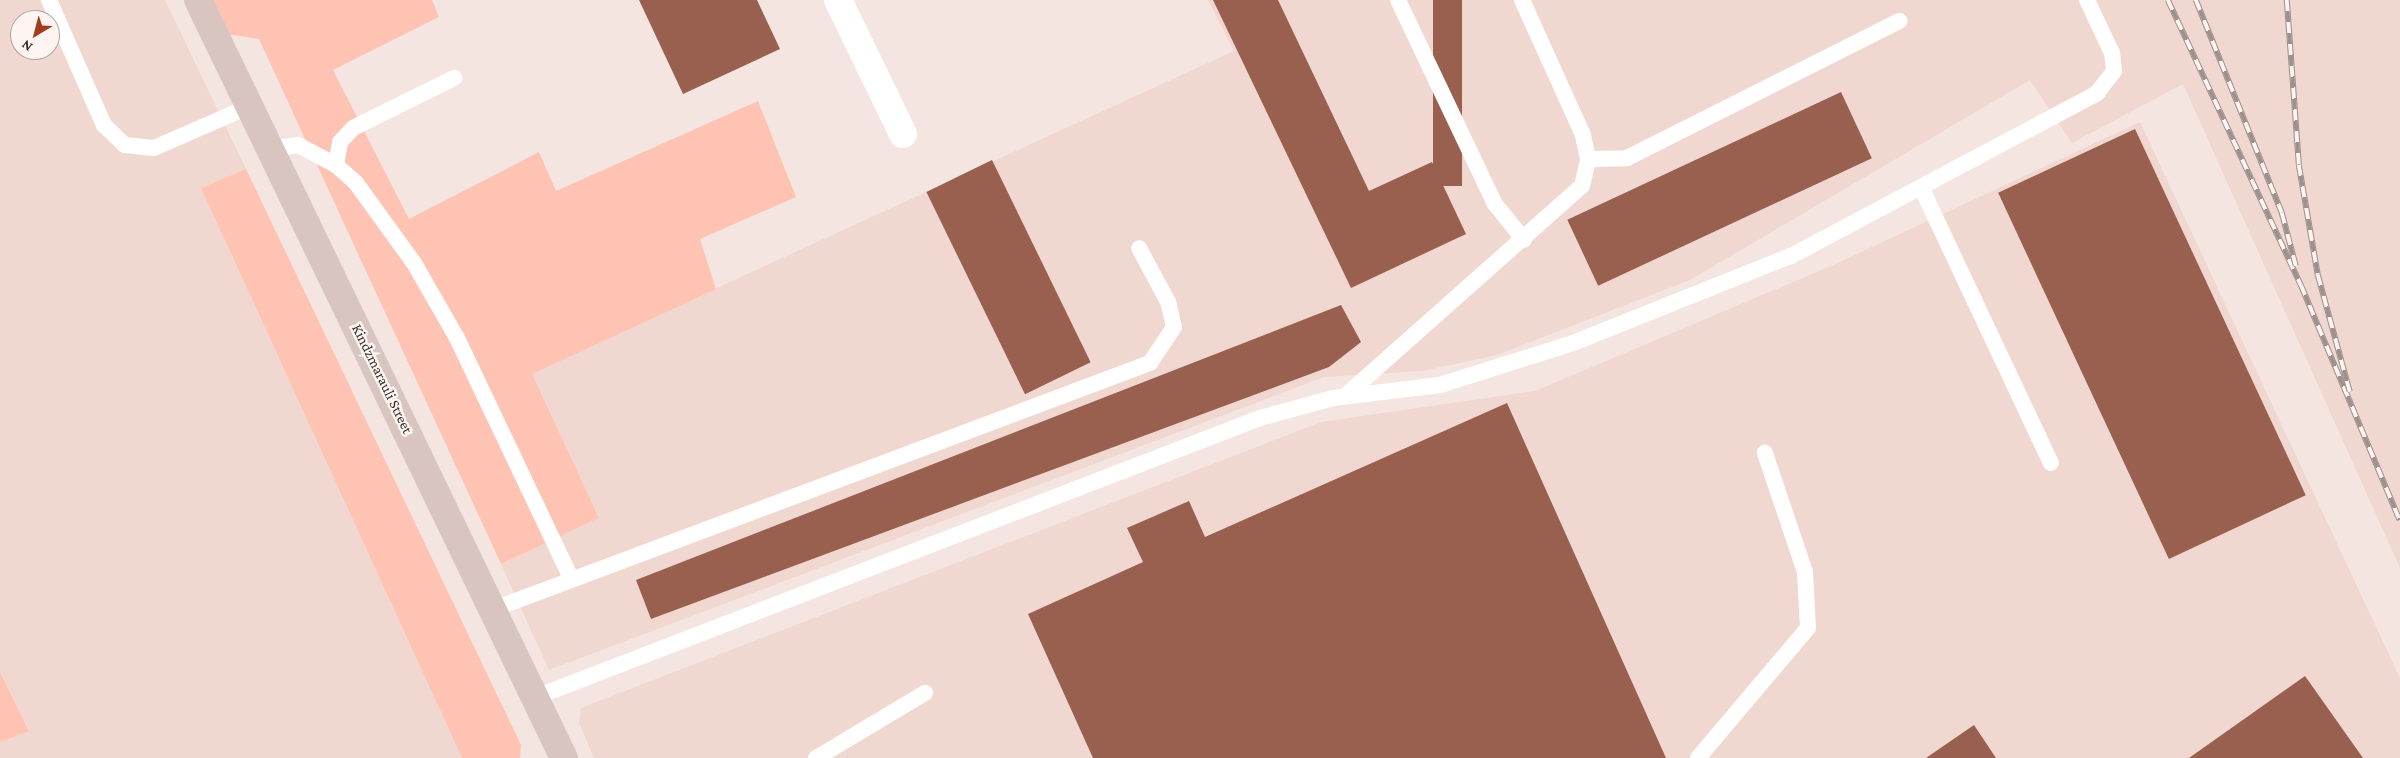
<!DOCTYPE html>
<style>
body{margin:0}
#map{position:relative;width:2400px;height:758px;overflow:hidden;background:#f5e5e0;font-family:"Crimson Pro",serif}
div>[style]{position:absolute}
.built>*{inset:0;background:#f0d7d0}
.green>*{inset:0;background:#fec3b3}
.building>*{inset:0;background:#995f4f;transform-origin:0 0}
.service>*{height:16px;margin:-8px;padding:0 8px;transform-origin:8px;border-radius:8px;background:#fff}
.minor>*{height:28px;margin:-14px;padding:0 14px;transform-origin:14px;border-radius:14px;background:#fff}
.secondary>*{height:28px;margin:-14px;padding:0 14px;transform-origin:14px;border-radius:14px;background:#d8c5c0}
.rail>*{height:5.5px;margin-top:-2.75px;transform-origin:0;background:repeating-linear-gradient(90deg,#fef4f1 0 11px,#9d918e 0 22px);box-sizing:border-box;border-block:1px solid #9d918e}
span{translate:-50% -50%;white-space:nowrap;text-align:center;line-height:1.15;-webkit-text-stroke:5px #fef4f1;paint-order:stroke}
.street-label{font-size:15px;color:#37302f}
.north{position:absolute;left:10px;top:10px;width:50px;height:50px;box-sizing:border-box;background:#fef4f1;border:1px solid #aea6a3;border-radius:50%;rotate:217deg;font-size:14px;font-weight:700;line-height:20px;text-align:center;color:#37302f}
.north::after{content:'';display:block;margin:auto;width:18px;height:22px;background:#a33b1d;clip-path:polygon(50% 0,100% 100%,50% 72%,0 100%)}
</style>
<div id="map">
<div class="built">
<div style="clip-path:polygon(evenodd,0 0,165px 0,246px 169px,201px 188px,462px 758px,0 758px,0 742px,29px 730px,0 672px,0 0,20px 20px,50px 20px,50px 50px,20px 50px,20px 20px)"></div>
<div style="clip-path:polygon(1208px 0,2400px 0,2400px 568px,2183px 84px,2072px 143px,2030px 80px,1690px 280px,1497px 355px,1422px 371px,1324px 377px,549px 670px,501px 564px,599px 518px,531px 373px,1234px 51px)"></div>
<div style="clip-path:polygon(2140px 122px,2400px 678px,2400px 758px,594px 758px,579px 723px,581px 708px,1321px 422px,1535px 391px,1831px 266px)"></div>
</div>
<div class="green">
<div style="clip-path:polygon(211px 0,432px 0,439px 17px,333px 70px,409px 219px,539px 152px,556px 191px,758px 101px,796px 197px,700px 239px,716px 289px,532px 374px,599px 518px,501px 564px,259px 39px,227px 34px)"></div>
<div style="clip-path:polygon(246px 169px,521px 745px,520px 758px,462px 758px,201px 188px)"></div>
<div style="clip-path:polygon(0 672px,29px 731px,0 742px)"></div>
</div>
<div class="building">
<div style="clip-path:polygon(639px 0,757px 0,780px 49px,683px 94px)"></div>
<div style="clip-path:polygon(1213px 0,1278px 0,1369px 191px,1432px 162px,1466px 234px,1351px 288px)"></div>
<div style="left:1433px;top:0;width:29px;height:186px"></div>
<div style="left:1841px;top:92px;width:73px;height:302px;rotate:65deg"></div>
<div style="left:2135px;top:129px;width:404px;height:151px;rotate:65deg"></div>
<div style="left:992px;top:160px;width:225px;height:73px;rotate:64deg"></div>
<div style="clip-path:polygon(1341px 305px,1361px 342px,1329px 367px,651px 619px,636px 580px)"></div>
<div style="clip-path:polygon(1507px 403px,1666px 758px,1093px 758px,1028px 614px,1143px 562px,1127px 528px,1189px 501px,1205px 537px)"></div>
<div style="clip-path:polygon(2305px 676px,2363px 758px,2189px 758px)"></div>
<div style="clip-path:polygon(1974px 725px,1996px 758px,1926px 758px)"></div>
</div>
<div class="service">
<div style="left:49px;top:0;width:137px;rotate:66.3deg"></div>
<div style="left:104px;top:125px;width:29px;rotate:44deg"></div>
<div style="left:125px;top:145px;width:29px;rotate:6deg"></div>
<div style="left:154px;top:148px;width:105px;rotate:-23.6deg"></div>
<div style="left:1398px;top:0;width:226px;rotate:64.6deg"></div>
<div style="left:1495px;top:204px;width:46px;rotate:51.1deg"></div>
<div style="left:270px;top:149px;width:28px;rotate:-8deg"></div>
<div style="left:298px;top:145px;width:43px;rotate:27.8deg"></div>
<div style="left:336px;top:165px;width:27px;rotate:42deg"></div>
<div style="left:356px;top:183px;width:99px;rotate:54.1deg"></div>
<div style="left:414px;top:263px;width:86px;rotate:60.2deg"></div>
<div style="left:457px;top:338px;width:266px;rotate:64.6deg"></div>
<div style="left:1588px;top:159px;width:39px;rotate:-1deg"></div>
<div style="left:1627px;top:158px;width:305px;rotate:-26.7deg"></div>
<div style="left:336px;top:165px;width:23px;rotate:-80deg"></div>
<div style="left:340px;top:142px;width:19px;rotate:-47deg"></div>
<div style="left:353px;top:128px;width:113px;rotate:-26.3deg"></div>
<div style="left:1921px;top:187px;width:305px;rotate:64.8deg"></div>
<div style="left:1344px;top:397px;width:318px;rotate:-41.6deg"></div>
<div style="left:1582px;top:186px;width:28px;rotate:-77deg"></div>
<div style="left:1588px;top:159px;width:25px;rotate:-102deg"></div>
<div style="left:1583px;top:135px;width:148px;rotate:-114.3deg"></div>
<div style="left:494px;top:609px;width:701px;rotate:-20.56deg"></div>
<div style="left:1150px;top:363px;width:43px;rotate:-56.3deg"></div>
<div style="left:1174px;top:327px;width:26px;rotate:-103deg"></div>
<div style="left:1168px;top:302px;width:61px;rotate:-118.2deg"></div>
<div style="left:536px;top:697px;width:776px;rotate:-21.07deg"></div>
<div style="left:1260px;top:418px;width:76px;rotate:-15.3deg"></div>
<div style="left:1333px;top:398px;width:108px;rotate:-6.9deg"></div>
<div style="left:1440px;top:385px;width:139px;rotate:-17.5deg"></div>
<div style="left:1573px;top:343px;width:235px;rotate:-21.8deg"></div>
<div style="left:1791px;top:256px;width:347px;rotate:-28deg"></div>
<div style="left:2097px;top:93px;width:28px;rotate:-52deg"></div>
<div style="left:2114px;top:71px;width:18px;rotate:-96deg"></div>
<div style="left:2112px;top:53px;width:59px;rotate:-115.3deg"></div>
<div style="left:816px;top:758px;width:127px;rotate:-30.8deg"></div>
<div style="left:1698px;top:758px;width:170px;rotate:-49.8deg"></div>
<div style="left:1808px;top:628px;width:56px;rotate:-93.1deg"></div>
<div style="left:1805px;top:572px;width:126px;rotate:-108.6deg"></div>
</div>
<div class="minor">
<div style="left:838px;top:0;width:149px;rotate:64.1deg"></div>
</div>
<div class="secondary">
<div style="left:198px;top:0;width:842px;rotate:64.23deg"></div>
</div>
<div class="rail">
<div style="left:2168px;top:0;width:315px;rotate:65deg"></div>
<div style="left:2301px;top:285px;width:255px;rotate:67.2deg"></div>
<div style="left:2196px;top:0;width:230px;rotate:68deg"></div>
<div style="left:2282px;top:213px;width:55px;rotate:75.2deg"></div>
<div style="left:2287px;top:0;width:165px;rotate:85.8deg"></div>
<div style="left:2299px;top:165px;width:112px;rotate:80.2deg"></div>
<div style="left:2318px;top:275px;width:121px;rotate:74.7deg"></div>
</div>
<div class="street-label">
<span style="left:382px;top:379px;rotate:64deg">Kindzmarauli Street</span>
</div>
<div class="north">N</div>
</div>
